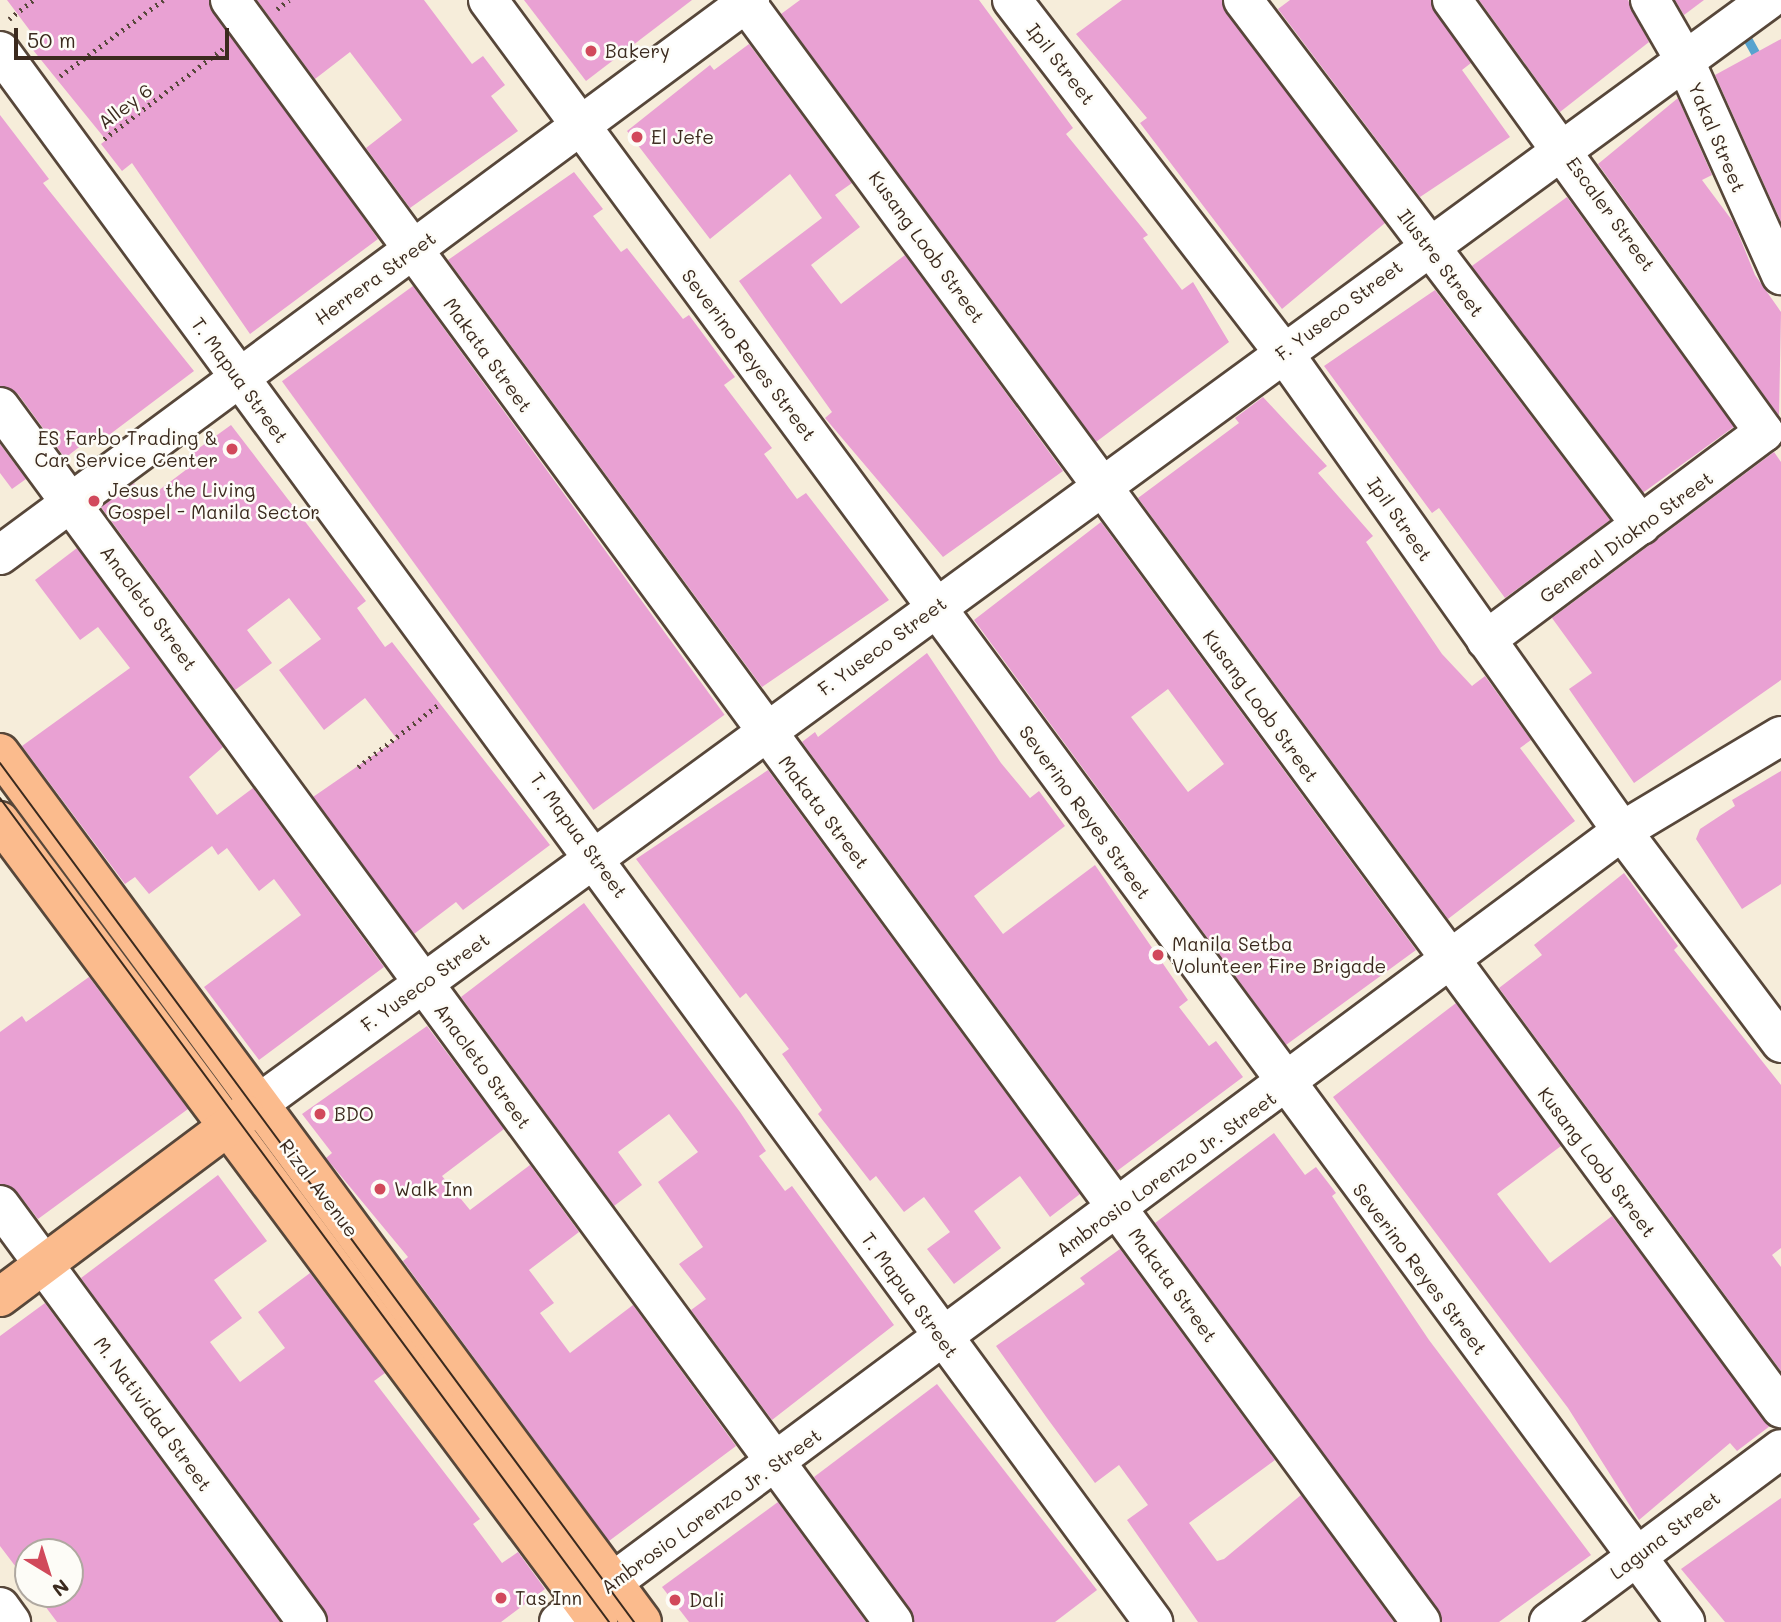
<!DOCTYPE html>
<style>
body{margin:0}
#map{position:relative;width:1781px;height:1622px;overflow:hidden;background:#f6edda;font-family:Mali,sans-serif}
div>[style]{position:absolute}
.stream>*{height:9px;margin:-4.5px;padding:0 4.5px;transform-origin:4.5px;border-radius:4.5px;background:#57a3cf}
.building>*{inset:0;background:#e9a1d3;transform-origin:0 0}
.path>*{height:4.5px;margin-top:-2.25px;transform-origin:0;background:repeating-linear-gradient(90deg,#57473a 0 2px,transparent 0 7px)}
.roads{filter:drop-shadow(2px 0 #57473a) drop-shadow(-2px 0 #57473a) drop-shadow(0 2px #57473a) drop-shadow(0 -2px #57473a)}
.minor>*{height:38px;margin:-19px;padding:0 19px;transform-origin:19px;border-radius:19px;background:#fff}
.major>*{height:38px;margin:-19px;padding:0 19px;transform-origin:19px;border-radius:19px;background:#fbbb8d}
.tram>*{height:2px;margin:-1px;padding:0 1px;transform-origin:1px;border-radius:1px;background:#3b2a1e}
.dots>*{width:19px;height:19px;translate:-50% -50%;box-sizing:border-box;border:4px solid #fdfcf7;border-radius:50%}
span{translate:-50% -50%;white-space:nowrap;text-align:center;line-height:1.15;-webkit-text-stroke:5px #fdfcf7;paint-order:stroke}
.poi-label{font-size:19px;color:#3b2a1e}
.left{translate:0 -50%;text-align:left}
.right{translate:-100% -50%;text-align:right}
.street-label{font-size:19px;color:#3b2a1e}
.north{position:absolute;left:14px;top:1538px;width:70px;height:70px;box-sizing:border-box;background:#fdfcf7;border:2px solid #afa8a0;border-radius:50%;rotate:142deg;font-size:19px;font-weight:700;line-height:28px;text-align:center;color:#3b2a1e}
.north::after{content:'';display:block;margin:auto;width:24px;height:32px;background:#d1495b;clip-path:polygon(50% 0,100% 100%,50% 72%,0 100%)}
.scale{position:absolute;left:14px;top:28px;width:215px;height:32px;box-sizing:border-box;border:4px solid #3b2a1e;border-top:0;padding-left:9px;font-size:21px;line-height:24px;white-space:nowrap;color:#3b2a1e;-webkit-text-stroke:5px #fdfcf7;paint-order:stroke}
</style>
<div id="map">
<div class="stream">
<div style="left:1743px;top:31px;width:35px;rotate:61deg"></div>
</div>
<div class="building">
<div style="clip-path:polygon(7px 0,209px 0,378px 239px,250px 334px,132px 163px,122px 171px,101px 144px,106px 140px,33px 50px,40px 44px)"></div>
<div style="clip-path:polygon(257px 0,424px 0,472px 64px,483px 56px,505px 85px,491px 96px,518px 131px,410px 208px,366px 148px,402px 120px,350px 52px,315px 79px)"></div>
<div style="clip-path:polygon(524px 0,692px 0,586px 81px)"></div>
<div style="clip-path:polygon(800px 0,979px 0,1073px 128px,1066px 134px,1148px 235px,1143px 238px,1182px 290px,1193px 282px,1229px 342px,1096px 442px,781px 14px)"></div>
<div style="clip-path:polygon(1122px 0,1222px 0,1385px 223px,1282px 309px,1140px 123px,1147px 118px,1076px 34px)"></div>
<div style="clip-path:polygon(1290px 0,1431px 0,1471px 63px,1462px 70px,1510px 137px,1420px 197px,1278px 9px)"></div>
<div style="clip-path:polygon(1479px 0,1628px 0,1649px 42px,1560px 112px)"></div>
<div style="clip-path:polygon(1675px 0,1704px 0,1684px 15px)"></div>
<div style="clip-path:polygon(1781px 39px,1781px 222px,1715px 75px)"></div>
<div style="clip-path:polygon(749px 44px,852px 183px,835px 195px,860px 227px,811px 265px,841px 304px,905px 255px,1063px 471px,943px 557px,825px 418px,832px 412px,739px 281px,822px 218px,790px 174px,710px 239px,627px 131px,710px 65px,714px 70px)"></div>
<div style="clip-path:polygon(1678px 98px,1712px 175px,1702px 180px,1734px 223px,1755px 275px,1781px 312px,1779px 416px,1598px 164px)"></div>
<div style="clip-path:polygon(0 115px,49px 179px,43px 183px,194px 371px,105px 438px,100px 431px,65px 458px,18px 394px,0 386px)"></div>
<div style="clip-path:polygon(574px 172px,603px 209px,593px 216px,621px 252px,627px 248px,683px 319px,689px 315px,735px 377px,724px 385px,772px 448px,764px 454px,797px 499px,806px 493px,889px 600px,762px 687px,448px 260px)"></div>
<div style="left:1567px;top:197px;width:284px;height:118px;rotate:54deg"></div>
<div style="left:413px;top:286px;width:530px;height:162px;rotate:54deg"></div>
<div style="clip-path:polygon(1435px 290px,1610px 520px,1505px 598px,1439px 508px,1432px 513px,1324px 366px)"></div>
<div style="clip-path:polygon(1263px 397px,1327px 466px,1318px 473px,1373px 536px,1366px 542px,1442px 654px,1472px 686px,1485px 676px,1531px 740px,1520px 748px,1575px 821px,1448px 919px,1138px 498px,1239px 423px,1235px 418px)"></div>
<div style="clip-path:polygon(231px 425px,366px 601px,357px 608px,385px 647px,392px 642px,550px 845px,463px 910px,456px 902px,414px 934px,313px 797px,397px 739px,365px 698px,324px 730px,279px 670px,321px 639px,289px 598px,247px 630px,272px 663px,235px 690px,101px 507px,134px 483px,146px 500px,187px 469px,181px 461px)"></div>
<div style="clip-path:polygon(0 444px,26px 479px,12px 489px,0 473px)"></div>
<div style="clip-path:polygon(1774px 452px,1781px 462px,1781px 680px,1634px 783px,1569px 689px,1592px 673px,1552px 618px)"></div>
<div style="clip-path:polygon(evenodd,1101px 522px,1416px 950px,1286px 1045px,974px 620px,1101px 522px,1168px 689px,1224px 764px,1188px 792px,1131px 717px,1168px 689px)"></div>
<div style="clip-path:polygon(77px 548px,223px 747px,189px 777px,217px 815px,253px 788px,384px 967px,259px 1060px,204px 987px,301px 915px,274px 879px,259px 891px,227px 848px,218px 855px,212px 846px,149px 894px,135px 877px,125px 884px,22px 746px,130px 668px,98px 627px,80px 640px,35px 580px)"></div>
<div style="clip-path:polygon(927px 653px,1001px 763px,1030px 798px,1039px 791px,1065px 826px,974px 896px,1003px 934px,1095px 865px,1188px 1000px,1179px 1007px,1209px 1046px,1216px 1041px,1243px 1077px,1117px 1171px,802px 742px,815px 732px,818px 737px)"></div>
<div style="clip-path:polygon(768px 770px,1080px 1194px,1050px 1217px,1020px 1176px,974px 1211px,1001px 1248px,954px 1284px,927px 1249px,950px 1232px,924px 1197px,904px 1212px,876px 1176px,870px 1181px,818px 1114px,822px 1110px,782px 1054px,789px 1049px,746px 993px,740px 998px,636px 859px)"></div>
<div style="clip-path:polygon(1781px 771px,1781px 884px,1742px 909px,1696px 839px,1700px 829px,1735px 806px,1732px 800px)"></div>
<div style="clip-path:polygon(1624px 873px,1678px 946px,1674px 950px,1781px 1085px,1781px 1248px,1772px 1255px,1781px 1267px,1781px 1371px,1499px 988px,1542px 955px,1534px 945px)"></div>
<div style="clip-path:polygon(584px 903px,740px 1112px,766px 1151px,759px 1156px,785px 1191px,792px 1186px,894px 1325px,772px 1420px,691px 1310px,706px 1299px,679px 1264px,703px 1247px,658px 1182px,698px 1152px,669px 1114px,618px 1152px,642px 1185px,614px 1206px,461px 997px)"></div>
<div style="clip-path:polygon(89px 977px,188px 1109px,38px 1219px,17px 1192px,0 1184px,0 1032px,22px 1016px,26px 1022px)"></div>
<div style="clip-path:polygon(1456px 1003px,1561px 1146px,1497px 1194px,1550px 1263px,1612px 1216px,1770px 1426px,1737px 1451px,1730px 1443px,1639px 1520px,1568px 1408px,1333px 1097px)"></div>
<div style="clip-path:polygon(427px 1026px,504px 1129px,442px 1176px,470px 1210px,530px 1165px,579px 1232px,529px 1270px,554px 1303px,540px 1313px,570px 1353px,633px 1305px,736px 1446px,609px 1541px,403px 1261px,408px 1257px,326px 1158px,332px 1153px,302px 1114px)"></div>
<div style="clip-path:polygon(1274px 1133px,1305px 1175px,1316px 1167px,1336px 1193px,1332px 1196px,1429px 1340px,1591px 1555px,1499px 1622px,1442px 1622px,1155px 1223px)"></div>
<div style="clip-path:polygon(218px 1175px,267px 1241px,214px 1280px,242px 1318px,210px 1342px,240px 1382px,285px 1348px,258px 1312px,310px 1273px,385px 1373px,374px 1381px,480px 1519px,473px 1524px,502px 1563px,518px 1552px,545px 1589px,501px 1622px,328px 1622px,81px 1278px)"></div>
<div style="clip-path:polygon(1120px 1249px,1275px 1460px,1189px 1523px,1217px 1561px,1224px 1559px,1301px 1495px,1394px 1622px,1198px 1622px,1127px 1520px,1148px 1505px,1119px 1465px,1095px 1483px,1047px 1418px,996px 1346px,1085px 1284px,1080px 1278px)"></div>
<div style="clip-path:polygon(45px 1303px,280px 1622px,57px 1622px,36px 1594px,70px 1594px,70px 1552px,28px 1552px,28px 1583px,0 1546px,0 1336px)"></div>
<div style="clip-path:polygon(937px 1384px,1097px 1590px,1055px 1622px,914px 1622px,814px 1477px)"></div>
<div style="clip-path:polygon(1781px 1498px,1781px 1622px,1725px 1622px,1681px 1569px)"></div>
<div style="clip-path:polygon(778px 1502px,866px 1622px,689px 1622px,662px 1587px)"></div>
</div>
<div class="path">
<div style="left:277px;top:9px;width:15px;rotate:-37deg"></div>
<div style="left:9px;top:19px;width:31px;rotate:-38deg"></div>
<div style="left:60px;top:76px;width:128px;rotate:-36.4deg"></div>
<div style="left:104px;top:139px;width:152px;rotate:-37.2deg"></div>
<div style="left:358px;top:767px;width:101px;rotate:-37.8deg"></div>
</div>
<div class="roads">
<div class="minor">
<div style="left:230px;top:0;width:2012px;rotate:53.71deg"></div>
<div style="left:488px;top:0;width:2016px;rotate:53.57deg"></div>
<div style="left:744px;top:0;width:1749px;rotate:53.63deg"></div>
<div style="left:1012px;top:0;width:444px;rotate:52.4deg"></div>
<div style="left:1283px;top:352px;width:587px;rotate:54.71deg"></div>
<div style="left:1622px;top:831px;width:265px;rotate:53.1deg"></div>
<div style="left:1243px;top:0;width:659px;rotate:52.83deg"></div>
<div style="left:1452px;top:0;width:533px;rotate:54.16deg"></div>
<div style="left:1650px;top:0;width:68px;rotate:60deg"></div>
<div style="left:1684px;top:59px;width:237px;rotate:65.8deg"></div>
<div style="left:0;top:51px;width:1949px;rotate:53.72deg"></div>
<div style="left:0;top:407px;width:1508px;rotate:53.68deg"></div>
<div style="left:0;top:555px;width:933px;rotate:-36.5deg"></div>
<div style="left:1486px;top:640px;width:347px;rotate:-36.8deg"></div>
<div style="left:257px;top:1105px;width:1872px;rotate:-36.18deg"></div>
<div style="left:0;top:1205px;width:518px;rotate:53.64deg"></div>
<div style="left:0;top:1607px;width:19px;rotate:54deg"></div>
<div style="left:559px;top:1622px;width:1325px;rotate:-36.65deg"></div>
<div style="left:1622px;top:831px;width:185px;rotate:-30.9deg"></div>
<div style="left:1549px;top:1622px;width:289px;rotate:-36.7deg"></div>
</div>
<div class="major">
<div style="left:0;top:753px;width:1080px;rotate:53.54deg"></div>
<div style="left:0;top:821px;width:1000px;rotate:53.26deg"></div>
<div style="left:0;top:1297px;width:306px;rotate:-36.8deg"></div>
</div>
</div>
<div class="tram">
<div style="left:0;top:763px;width:1068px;rotate:53.57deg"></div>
<div style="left:0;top:798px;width:1025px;rotate:53.53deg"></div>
</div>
<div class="dots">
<div style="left:591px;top:51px;background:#d1495b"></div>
<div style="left:637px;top:137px;background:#d1495b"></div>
<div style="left:232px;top:449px;background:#d1495b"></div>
<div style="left:94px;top:501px;background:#d1495b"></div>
<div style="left:1158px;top:955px;background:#d1495b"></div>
<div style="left:320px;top:1114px;background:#d1495b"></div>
<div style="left:380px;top:1189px;background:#d1495b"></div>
<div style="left:501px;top:1598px;background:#d1495b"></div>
<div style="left:675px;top:1600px;background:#d1495b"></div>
</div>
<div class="poi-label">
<span class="left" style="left:605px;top:51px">Bakery</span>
<span class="left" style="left:651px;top:137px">El Jefe</span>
<span class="right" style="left:218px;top:449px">ES Farbo Trading &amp;<br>Car Service Center</span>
<span class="left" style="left:108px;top:501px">Jesus the Living<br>Gospel - Manila Sector</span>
<span class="left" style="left:1172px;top:955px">Manila Setba<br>Volunteer Fire Brigade</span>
<span class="left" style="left:334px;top:1114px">BDO</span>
<span class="left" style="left:394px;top:1189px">Walk Inn</span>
<span class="left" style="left:515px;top:1598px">Tas Inn</span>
<span class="left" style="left:689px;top:1600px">Dali</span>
</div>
<div class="street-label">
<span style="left:1061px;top:64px;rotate:52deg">Ipil Street</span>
<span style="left:125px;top:106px;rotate:-37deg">Alley 6</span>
<span style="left:1717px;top:137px;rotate:67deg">Yakal Street</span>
<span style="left:1611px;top:214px;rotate:54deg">Escaler Street</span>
<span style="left:927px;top:247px;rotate:54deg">Kusang Loob Street</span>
<span style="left:1441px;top:263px;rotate:53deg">Ilustre Street</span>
<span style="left:375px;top:278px;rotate:-36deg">Herrera Street</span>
<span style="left:1339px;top:310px;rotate:-37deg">F. Yuseco Street</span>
<span style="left:488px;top:355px;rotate:54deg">Makata Street</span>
<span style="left:749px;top:355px;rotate:53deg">Severino Reyes Street</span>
<span style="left:240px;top:380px;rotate:54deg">T. Mapua Street</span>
<span style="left:1400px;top:519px;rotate:55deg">Ipil Street</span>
<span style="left:1626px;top:537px;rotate:-36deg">General Diokno Street</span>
<span style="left:149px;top:608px;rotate:54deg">Anacleto Street</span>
<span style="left:882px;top:646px;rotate:-36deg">F. Yuseco Street</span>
<span style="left:1261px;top:706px;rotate:54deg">Kusang Loob Street</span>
<span style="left:824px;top:812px;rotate:53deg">Makata Street</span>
<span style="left:1085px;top:812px;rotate:54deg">Severino Reyes Street</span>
<span style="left:579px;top:835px;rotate:54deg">T. Mapua Street</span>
<span style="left:425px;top:982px;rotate:-36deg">F. Yuseco Street</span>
<span style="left:483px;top:1066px;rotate:54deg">Anacleto Street</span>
<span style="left:1597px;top:1162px;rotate:53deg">Kusang Loob Street</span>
<span style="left:1166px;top:1174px;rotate:-36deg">Ambrosio Lorenzo Jr. Street</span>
<span style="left:319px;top:1188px;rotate:53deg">Rizal Avenue</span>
<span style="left:1420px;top:1269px;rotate:53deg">Severino Reyes Street</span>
<span style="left:1173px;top:1285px;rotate:54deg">Makata Street</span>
<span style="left:910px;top:1295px;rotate:54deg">T. Mapua Street</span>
<span style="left:153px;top:1414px;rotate:54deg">M. Natividad Street</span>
<span style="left:711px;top:1511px;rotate:-36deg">Ambrosio Lorenzo Jr. Street</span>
<span style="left:1665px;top:1535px;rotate:-37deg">Laguna Street</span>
</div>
<div class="north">N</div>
<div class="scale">50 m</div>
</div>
